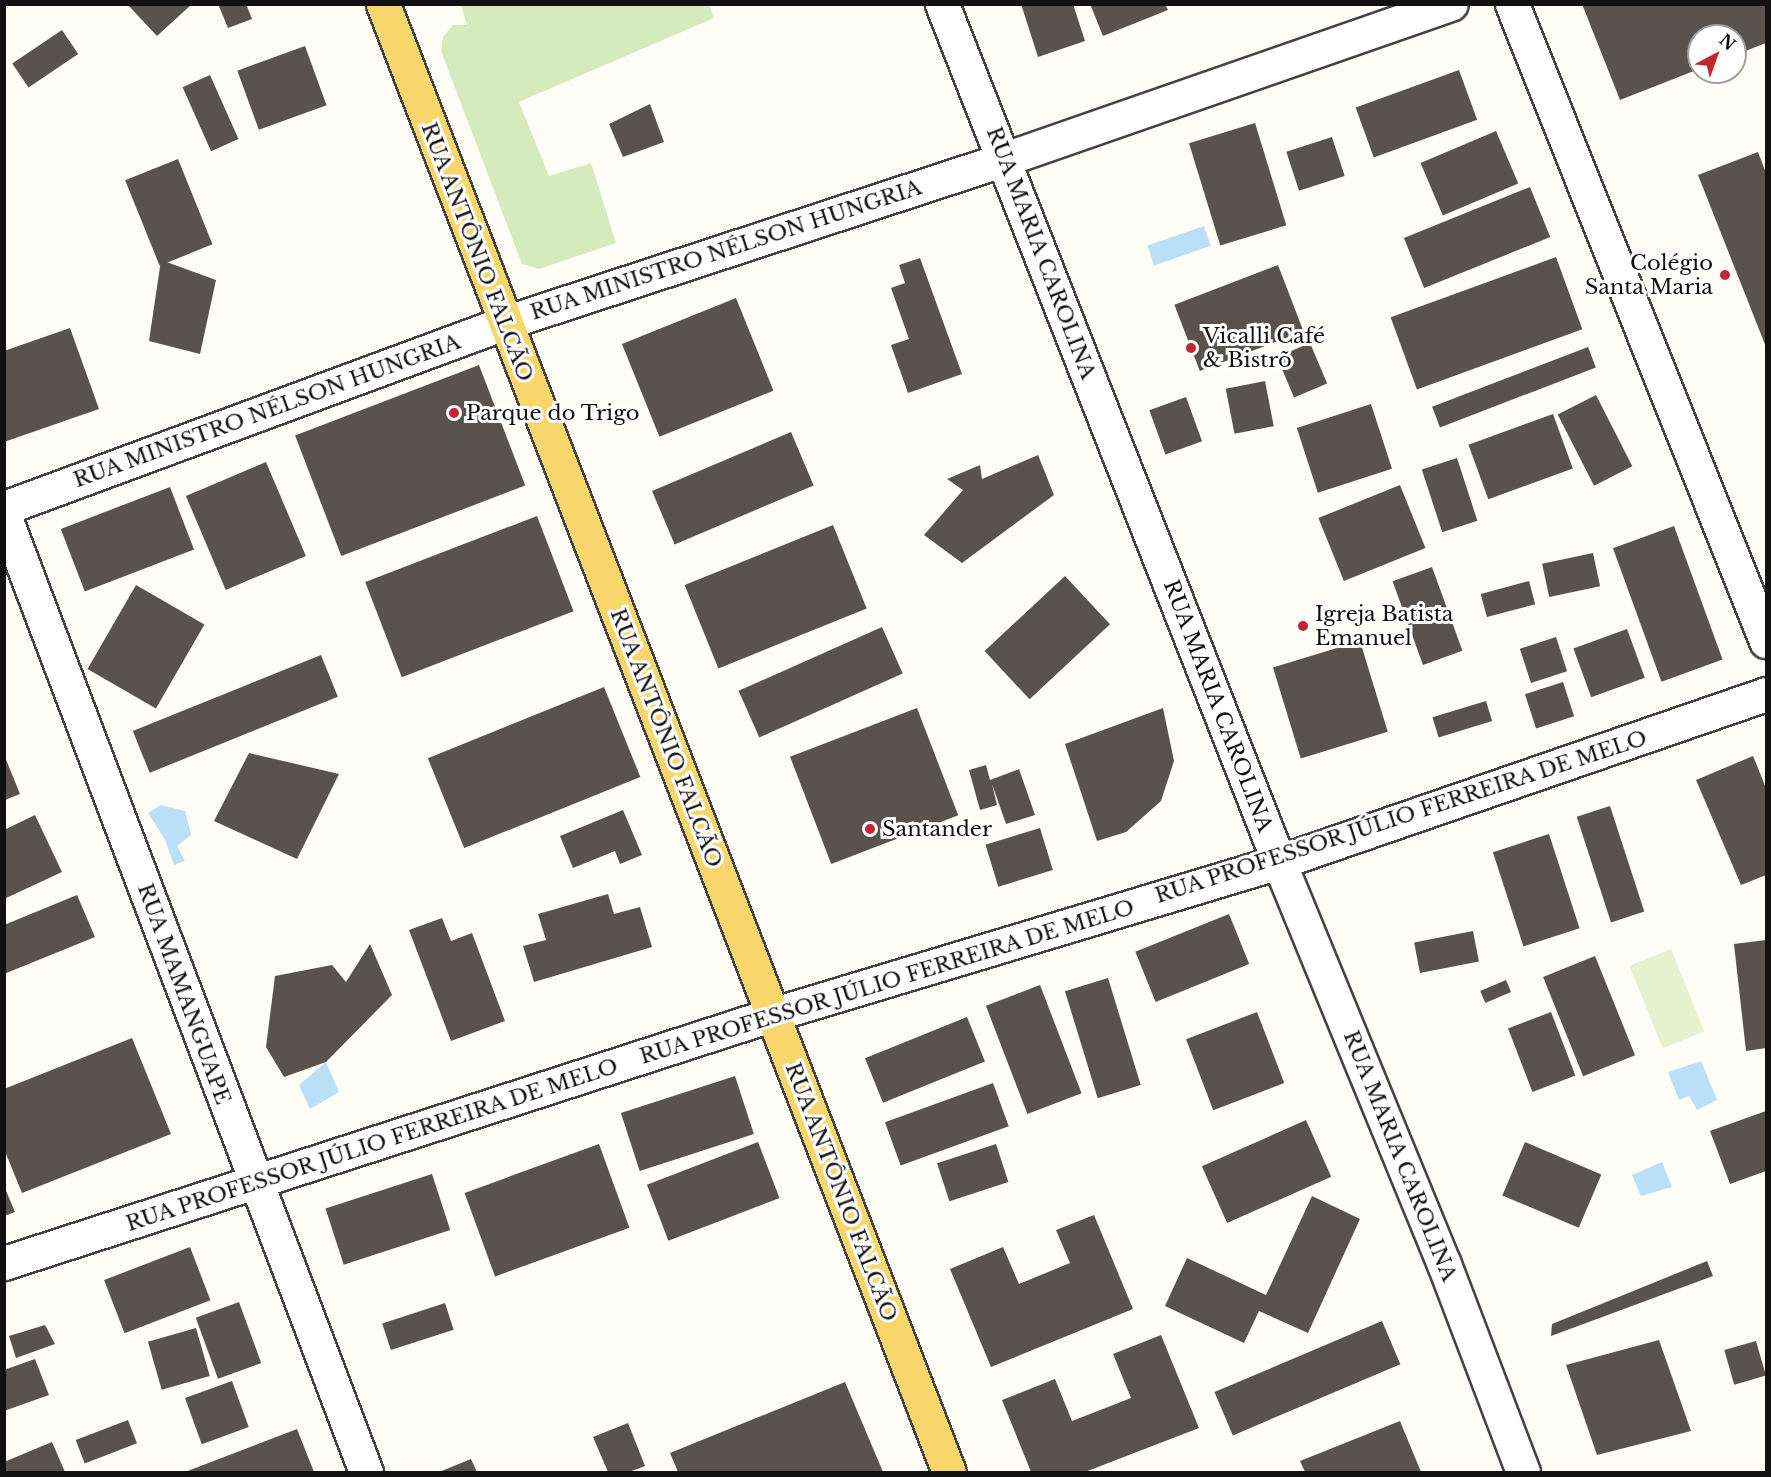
<!DOCTYPE html>
<meta charset="utf-8">
<style>
body{margin:0}
#map{position:relative;width:1771px;height:1477px;overflow:hidden;background:#fffdf5;font-family:"Libre Baskerville",serif}
div>[style]{position:absolute}
[style*='--x']{left:calc(var(--x)*1px);top:calc(var(--y)*1px);width:calc(var(--w)*1px);rotate:calc(var(--a)*1deg)}
.green>*{inset:0;background:#d5ebbd}
.pitch>*{inset:0;background:#e6f2cf;transform-origin:0 0}
.water>*{inset:0;background:#b9e0f7;transform-origin:0 0}
.building>*{inset:0;background:#5a524d;transform-origin:0 0}
.roads{filter:drop-shadow(2px 0 #444) drop-shadow(-2px 0 #444) drop-shadow(0 2px #444) drop-shadow(0 -2px #444)}
.minor>*{height:33px;margin:-16.5px;padding:0 16.5px;transform-origin:16.5px;border-radius:16.5px;background:#fff}
.major>*{height:33px;margin:-16.5px;padding:0 16.5px;transform-origin:16.5px;border-radius:16.5px;background:#f9d66b}
.dots>*{width:16px;height:16px;translate:-50% -50%;box-sizing:border-box;border:3px solid #fff;border-radius:50%}
span{translate:-50% -50%;white-space:nowrap;text-align:center;line-height:1.15;-webkit-text-stroke:6px #fff;paint-order:stroke}
.street-label{font-size:21px;color:#111}
.poi-label{font-size:21px;color:#111}
.right{translate:-100% -50%;text-align:right}
.left{translate:0 -50%;text-align:left}
.frame{position:absolute;inset:0;border:6px solid #111;pointer-events:none}
.north{position:absolute;left:1687px;top:24px;width:60px;height:60px;box-sizing:border-box;background:#fff;border:2px solid #a0a0a0;border-radius:50%;rotate:41deg;font-size:16px;font-weight:700;line-height:24px;text-align:center;color:#111}
.north::after{content:'';display:block;margin:auto;width:21px;height:27px;background:#c4262e;clip-path:polygon(50% 0,100% 100%,50% 72%,0 100%)}
</style>
<div id="map">
<div class="green">
<div style="clip-path:polygon(461px 5px,709px 5px,714px 18px,519px 102px,549px 176px,591px 163px,616px 243px,539px 269px,522px 264px,441px 51px,443px 37px,453px 25px,467px 25px)"></div>
</div>
<div class="pitch">
<div style="left:1671px;top:949px;width:89px;height:45px;rotate:68deg"></div>
</div>
<div class="water">
<div style="left:1204px;top:226px;width:21px;height:60px;rotate:71deg"></div>
<div style="clip-path:polygon(161px 805px,185px 811px,191px 835px,177px 846px,185px 861px,174px 865px,165px 840px,148px 813px)"></div>
<div style="clip-path:polygon(1701px 1061px,1717px 1100px,1697px 1110px,1689px 1096px,1679px 1100px,1668px 1072px)"></div>
<div style="clip-path:polygon(326px 1062px,339px 1092px,310px 1109px,299px 1085px)"></div>
<div style="clip-path:polygon(1662px 1162px,1672px 1187px,1641px 1196px,1632px 1175px)"></div>
</div>
<div class="building">
<div style="clip-path:polygon(127px 4px,192px 4px,157px 36px)"></div>
<div style="clip-path:polygon(218px 4px,246px 4px,252px 19px,228px 28px)"></div>
<div style="clip-path:polygon(1021px 4px,1073px 4px,1085px 41px,1038px 57px)"></div>
<div style="clip-path:polygon(1090px 4px,1165px 4px,1168px 10px,1103px 36px)"></div>
<div style="clip-path:polygon(1582px 4px,1766px 4px,1766px 43px,1735px 55px,1735px 36px,1699px 36px,1699px 69px,1620px 100px)"></div>
<div style="left:62px;top:30px;width:29px;height:60px;rotate:56deg"></div>
<div style="left:305px;top:46px;width:63px;height:72px;rotate:70deg"></div>
<div style="left:1459px;top:70px;width:53px;height:110px;rotate:70deg"></div>
<div style="left:210px;top:75px;width:70px;height:30px;rotate:66deg"></div>
<div style="clip-path:polygon(650px 104px,664px 142px,623px 157px,609px 124px)"></div>
<div style="left:1255px;top:123px;width:107px;height:69px;rotate:73deg"></div>
<div style="left:1496px;top:131px;width:57px;height:82px;rotate:67deg"></div>
<div style="left:1332px;top:137px;width:41px;height:48px;rotate:72deg"></div>
<div style="clip-path:polygon(1758px 152px,1766px 173px,1766px 347px,1698px 175px)"></div>
<div style="left:178px;top:159px;width:92px;height:57px;rotate:68deg"></div>
<div style="left:1530px;top:187px;width:54px;height:136px;rotate:68deg"></div>
<div style="left:1556px;top:257px;width:77px;height:176px;rotate:70deg"></div>
<div style="clip-path:polygon(920px 258px,962px 374px,908px 393px,891px 345px,909px 339px,891px 288px,905px 283px,899px 265px)"></div>
<div style="clip-path:polygon(161px 260px,216px 280px,200px 354px,149px 341px)"></div>
<div style="left:1278px;top:265px;width:71px;height:111px;rotate:69deg"></div>
<div style="left:736px;top:298px;width:100px;height:123px;rotate:68deg"></div>
<div style="clip-path:polygon(70px 328px,99px 409px,4px 442px,4px 351px)"></div>
<div style="left:1310px;top:343px;width:44px;height:36px;rotate:67deg"></div>
<div style="left:1588px;top:347px;width:22px;height:167px;rotate:69deg"></div>
<div style="left:479px;top:365px;width:129px;height:197px;rotate:69deg"></div>
<div style="left:1265px;top:381px;width:46px;height:40px;rotate:79deg"></div>
<div style="left:1596px;top:395px;width:80px;height:43px;rotate:63deg"></div>
<div style="left:1186px;top:397px;width:47px;height:39px;rotate:70deg"></div>
<div style="left:1371px;top:404px;width:68px;height:78px;rotate:72deg"></div>
<div style="left:1553px;top:414px;width:58px;height:90px;rotate:70deg"></div>
<div style="left:791px;top:432px;width:58px;height:151px;rotate:67deg"></div>
<div style="clip-path:polygon(1038px 455px,1054px 495px,962px 563px,924px 535px,963px 490px,947px 479px,980px 465px,982px 479px)"></div>
<div style="left:1457px;top:458px;width:66px;height:37px;rotate:72deg"></div>
<div style="left:266px;top:462px;width:102px;height:87px;rotate:67deg"></div>
<div style="left:1400px;top:485px;width:68px;height:88px;rotate:68deg"></div>
<div style="left:170px;top:487px;width:67px;height:117px;rotate:69deg"></div>
<div style="left:537px;top:516px;width:102px;height:184px;rotate:69deg"></div>
<div style="left:833px;top:525px;width:90px;height:160px;rotate:68deg"></div>
<div style="left:1674px;top:526px;width:142px;height:65px;rotate:70deg"></div>
<div style="left:1593px;top:553px;width:34px;height:52px;rotate:78deg"></div>
<div style="left:1432px;top:567px;width:89px;height:42px;rotate:70deg"></div>
<div style="left:1065px;top:576px;width:66px;height:110px;rotate:47deg"></div>
<div style="left:1529px;top:581px;width:24px;height:50px;rotate:75deg"></div>
<div style="left:136px;top:585px;width:79px;height:97px;rotate:30deg"></div>
<div style="left:882px;top:627px;width:51px;height:157px;rotate:66deg"></div>
<div style="left:1627px;top:629px;width:52px;height:57px;rotate:70deg"></div>
<div style="left:1556px;top:637px;width:36px;height:38px;rotate:72deg"></div>
<div style="left:1360px;top:641px;width:95px;height:91px;rotate:73deg"></div>
<div style="left:321px;top:655px;width:45px;height:203px;rotate:68deg"></div>
<div style="left:1563px;top:682px;width:36px;height:40px;rotate:72deg"></div>
<div style="left:604px;top:687px;width:97px;height:190px;rotate:68deg"></div>
<div style="left:1486px;top:701px;width:21px;height:56px;rotate:73deg"></div>
<div style="left:917px;top:708px;width:115px;height:136px;rotate:69deg"></div>
<div style="clip-path:polygon(1163px 708px,1174px 761px,1161px 801px,1126px 832px,1097px 841px,1065px 744px)"></div>
<div style="clip-path:polygon(249px 753px,339px 774px,297px 859px,214px 821px)"></div>
<div style="clip-path:polygon(1753px 756px,1766px 788px,1766px 875px,1741px 885px,1696px 780px)"></div>
<div style="clip-path:polygon(5px 757px,20px 794px,5px 800px)"></div>
<div style="clip-path:polygon(986px 765px,990px 780px,1019px 769px,1035px 815px,1006px 824px,992px 784px,997px 805px,980px 810px,969px 770px)"></div>
<div style="left:1610px;top:806px;width:111px;height:35px;rotate:72deg"></div>
<div style="clip-path:polygon(623px 810px,642px 855px,620px 864px,615px 851px,573px 868px,560px 836px)"></div>
<div style="clip-path:polygon(35px 815px,62px 872px,4px 899px,4px 830px)"></div>
<div style="left:1040px;top:828px;width:44px;height:57px;rotate:73deg"></div>
<div style="left:1549px;top:834px;width:99px;height:59px;rotate:72deg"></div>
<div style="clip-path:polygon(608px 894px,614px 914px,640px 907px,652px 947px,534px 982px,523px 946px,546px 940px,538px 914px)"></div>
<div style="clip-path:polygon(77px 895px,95px 937px,4px 974px,4px 925px)"></div>
<div style="left:1229px;top:914px;width:54px;height:101px;rotate:68deg"></div>
<div style="clip-path:polygon(442px 918px,451px 941px,472px 933px,505px 1021px,451px 1041px,409px 930px)"></div>
<div style="left:1473px;top:931px;width:31px;height:60px;rotate:79deg"></div>
<div style="clip-path:polygon(1766px 940px,1766px 1048px,1746px 1051px,1734px 944px)"></div>
<div style="clip-path:polygon(370px 944px,392px 995px,326px 1062px,284px 1077px,266px 1047px,275px 976px,332px 965px,346px 982px)"></div>
<div style="left:1595px;top:956px;width:107px;height:56px;rotate:68deg"></div>
<div style="left:1108px;top:978px;width:112px;height:45px;rotate:73deg"></div>
<div style="left:1506px;top:980px;width:13px;height:28px;rotate:67deg"></div>
<div style="left:1040px;top:985px;width:116px;height:58px;rotate:69deg"></div>
<div style="left:1257px;top:1012px;width:76px;height:76px;rotate:69deg"></div>
<div style="left:1551px;top:1012px;width:68px;height:46px;rotate:69deg"></div>
<div style="left:967px;top:1017px;width:48px;height:110px;rotate:68deg"></div>
<div style="clip-path:polygon(132px 1038px,171px 1134px,22px 1193px,4px 1149px,4px 1089px)"></div>
<div style="left:735px;top:1076px;width:61px;height:120px;rotate:72deg"></div>
<div style="left:993px;top:1083px;width:46px;height:115px;rotate:70deg"></div>
<div style="clip-path:polygon(1766px 1111px,1766px 1171px,1730px 1184px,1710px 1131px)"></div>
<div style="left:1306px;top:1120px;width:62px;height:114px;rotate:66deg"></div>
<div style="left:758px;top:1142px;width:60px;height:119px;rotate:69deg"></div>
<div style="left:1525px;top:1142px;width:83px;height:58px;rotate:23deg"></div>
<div style="left:599px;top:1144px;width:89px;height:143px;rotate:70deg"></div>
<div style="left:996px;top:1144px;width:40px;height:62px;rotate:72deg"></div>
<div style="left:432px;top:1174px;width:59px;height:112px;rotate:72deg"></div>
<div style="clip-path:polygon(4px 1186px,15px 1212px,4px 1216px)"></div>
<div style="clip-path:polygon(1312px 1196px,1360px 1219px,1308px 1333px,1259px 1311px,1244px 1343px,1165px 1306px,1187px 1258px,1266px 1295px)"></div>
<div style="clip-path:polygon(1094px 1215px,1133px 1309px,991px 1367px,950px 1269px,1003px 1247px,1019px 1284px,1070px 1263px,1056px 1230px)"></div>
<div style="left:190px;top:1247px;width:57px;height:92px;rotate:69deg"></div>
<div style="clip-path:polygon(1707px 1261px,1713px 1276px,1551px 1336px,1552px 1324px)"></div>
<div style="left:239px;top:1302px;width:65px;height:46px;rotate:70deg"></div>
<div style="left:445px;top:1303px;width:28px;height:66px;rotate:72deg"></div>
<div style="left:1382px;top:1321px;width:47px;height:182px;rotate:67deg"></div>
<div style="clip-path:polygon(45px 1325px,55px 1344px,16px 1358px,9px 1336px)"></div>
<div style="left:196px;top:1328px;width:50px;height:50px;rotate:74deg"></div>
<div style="clip-path:polygon(1161px 1335px,1199px 1428px,1085px 1472px,1031px 1472px,1002px 1400px,1055px 1379px,1072px 1421px,1131px 1398px,1113px 1354px)"></div>
<div style="clip-path:polygon(1659px 1340px,1691px 1431px,1597px 1455px,1566px 1365px)"></div>
<div style="left:1756px;top:1341px;width:36px;height:33px;rotate:74deg"></div>
<div style="clip-path:polygon(35px 1359px,49px 1395px,4px 1411px,4px 1370px)"></div>
<div style="left:232px;top:1381px;width:49px;height:50px;rotate:70deg"></div>
<div style="clip-path:polygon(845px 1382px,883px 1472px,678px 1472px,670px 1453px)"></div>
<div style="left:128px;top:1420px;width:25px;height:56px;rotate:69deg"></div>
<div style="clip-path:polygon(1400px 1421px,1421px 1472px,1305px 1472px,1300px 1461px)"></div>
<div style="clip-path:polygon(628px 1423px,645px 1466px,629px 1472px,608px 1472px,593px 1437px)"></div>
<div style="clip-path:polygon(297px 1429px,314px 1472px,185px 1472px)"></div>
<div style="clip-path:polygon(52px 1442px,65px 1472px,4px 1472px,4px 1462px)"></div>
<div style="clip-path:polygon(471px 1459px,477px 1472px,439px 1472px)"></div>
</div>
<div class="roads">
<div class="minor">
<div style="--x:942;--y:4;--w:922;--a:68.56"></div>
<div style="--x:1279;--y:862;--w:435;--a:67.7"></div>
<div style="--x:1444;--y:1264;--w:222;--a:69.2"></div>
<div style="--x:1512;--y:4;--w:686;--a:68.26"></div>
<div style="--x:4;--y:508;--w:533;--a:-20.3"></div>
<div style="--x:504;--y:323;--w:527;--a:-18.13"></div>
<div style="--x:1005;--y:159;--w:472;--a:-19.2"></div>
<div style="--x:4;--y:515;--w:1023;--a:69.28"></div>
<div style="--x:4;--y:1263;--w:809;--a:-17.92"></div>
<div style="--x:774;--y:1014;--w:527;--a:-16.75"></div>
<div style="--x:1279;--y:862;--w:515;--a:-19.03"></div>
</div>
<div class="major">
<div style="--x:383;--y:4;--w:1573;--a:68.92"></div>
</div>
</div>
<div class="dots">
<div style="left:1725px;top:275px;background:#c4262e"></div>
<div style="left:1191px;top:348px;background:#c4262e"></div>
<div style="left:454px;top:413px;background:#c4262e"></div>
<div style="left:1303px;top:626px;background:#c4262e"></div>
<div style="left:870px;top:829px;background:#c4262e"></div>
</div>
<div class="street-label">
<span style="left:726px;top:250px;rotate:-18deg">RUA MINISTRO NÉLSON HUNGRIA</span>
<span style="left:477px;top:252px;rotate:69deg">RUA ANTÔNIO FALCÃO</span>
<span style="left:1041px;top:253px;rotate:69deg">RUA MARIA CAROLINA</span>
<span style="left:267px;top:411px;rotate:-20deg">RUA MINISTRO NÉLSON HUNGRIA</span>
<span style="left:1218px;top:706px;rotate:69deg">RUA MARIA CAROLINA</span>
<span style="left:666px;top:738px;rotate:69deg">RUA ANTÔNIO FALCÃO</span>
<span style="left:1401px;top:817px;rotate:-18deg">RUA PROFESSOR JÚLIO FERREIRA DE MELO</span>
<span style="left:887px;top:982px;rotate:-17deg">RUA PROFESSOR JÚLIO FERREIRA DE MELO</span>
<span style="left:184px;top:994px;rotate:70deg">RUA MAMANGUAPE</span>
<span style="left:372px;top:1145px;rotate:-18deg">RUA PROFESSOR JÚLIO FERREIRA DE MELO</span>
<span style="left:1400px;top:1156px;rotate:68deg">RUA MARIA CAROLINA</span>
<span style="left:841px;top:1192px;rotate:69deg">RUA ANTÔNIO FALCÃO</span>
</div>
<div class="poi-label">
<span class="right" style="left:1713px;top:275px">Colégio<br>Santa Maria</span>
<span class="left" style="left:1203px;top:348px">Vicalli Café<br>&amp; Bistrõ</span>
<span class="left" style="left:466px;top:413px">Parque do Trigo</span>
<span class="left" style="left:1315px;top:626px">Igreja Batista<br>Emanuel</span>
<span class="left" style="left:882px;top:829px">Santander</span>
</div>
<div class="frame"></div>
<div class="north">N</div>
</div>
